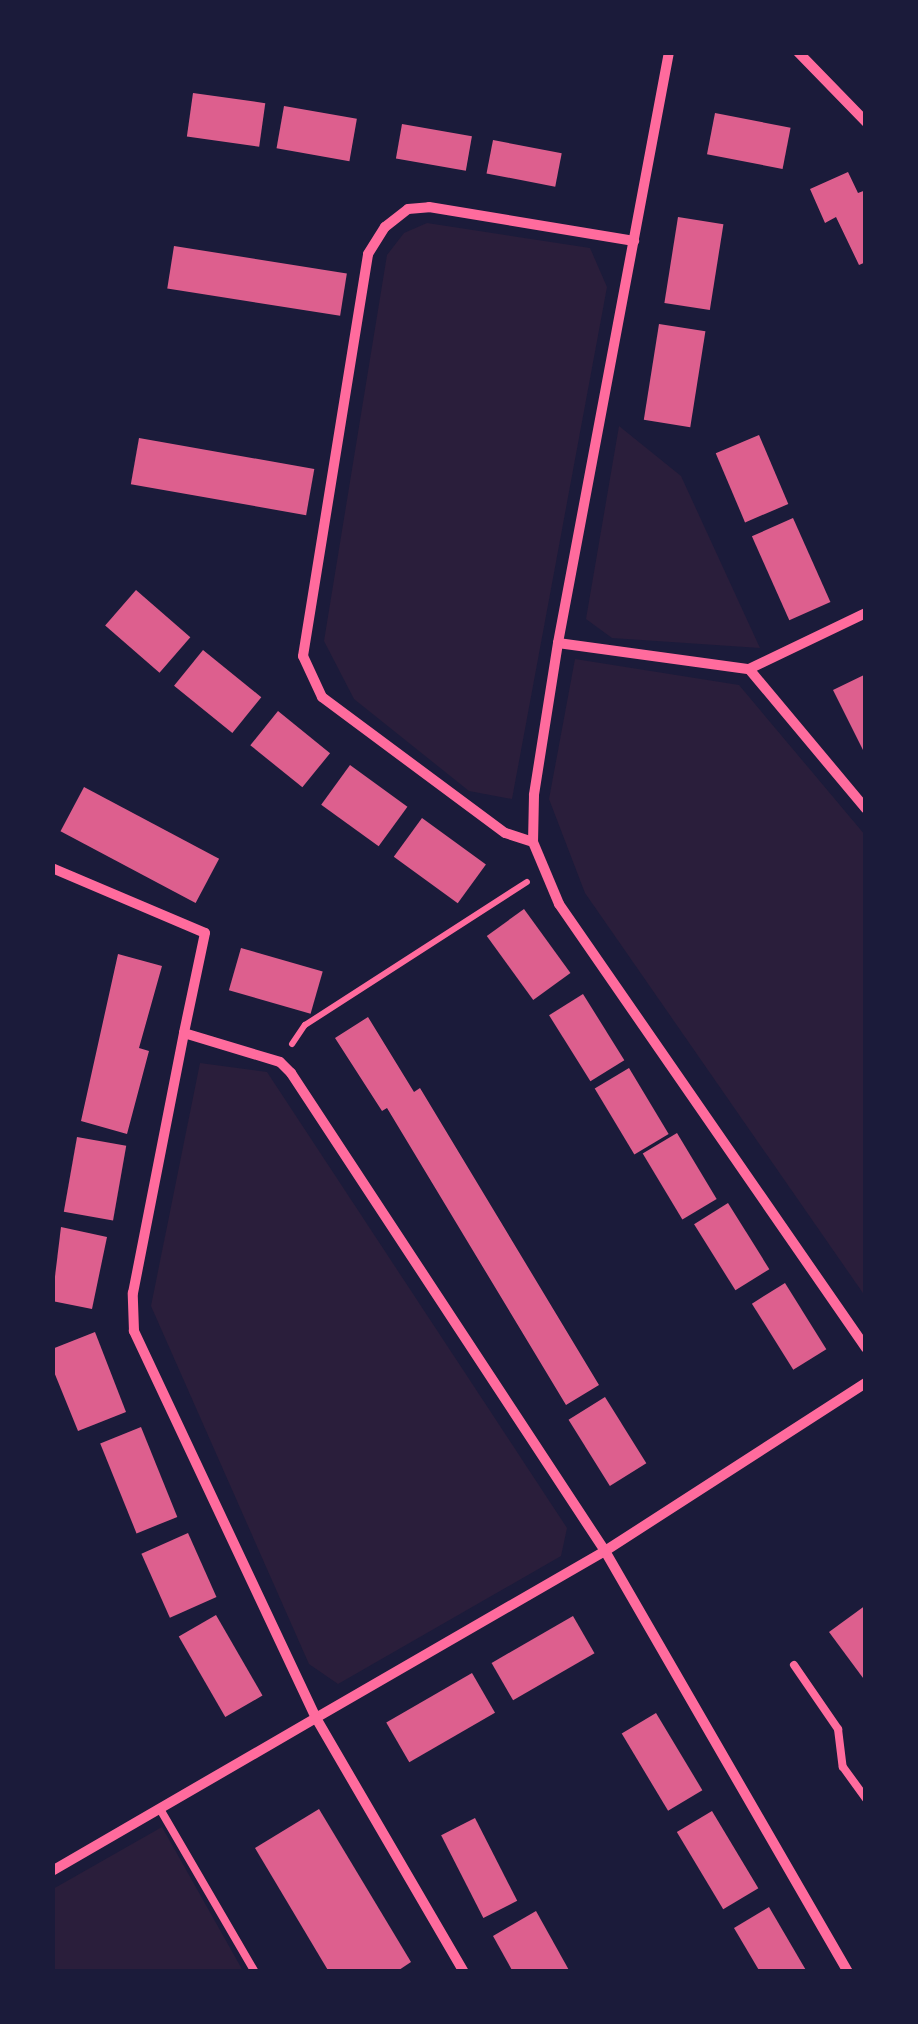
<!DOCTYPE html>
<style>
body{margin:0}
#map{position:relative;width:918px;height:2024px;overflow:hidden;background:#1b1b3a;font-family:Mulish,sans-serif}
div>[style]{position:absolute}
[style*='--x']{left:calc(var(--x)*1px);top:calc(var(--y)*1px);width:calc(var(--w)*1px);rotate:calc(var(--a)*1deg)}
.green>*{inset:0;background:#2a1e3b}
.building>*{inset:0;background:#dd5f8e;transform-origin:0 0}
.path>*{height:6px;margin:-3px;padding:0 3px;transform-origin:3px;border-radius:3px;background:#ff6b9d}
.service>*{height:8px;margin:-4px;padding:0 4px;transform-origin:4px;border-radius:4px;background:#ff6b9d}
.minor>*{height:10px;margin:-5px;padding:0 5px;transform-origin:5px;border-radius:5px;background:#ff6b9d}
span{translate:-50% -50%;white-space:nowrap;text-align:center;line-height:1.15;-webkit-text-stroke:8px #1b1b3a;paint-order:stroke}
.frame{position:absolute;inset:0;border:55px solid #1b1b3a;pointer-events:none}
</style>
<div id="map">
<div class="green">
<div style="clip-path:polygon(427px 223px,590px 248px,607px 287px,512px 799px,469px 791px,354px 699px,324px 641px,387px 255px,404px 233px)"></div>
<div style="clip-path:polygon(619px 426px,681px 476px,760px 648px,612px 638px,586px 619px)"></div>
<div style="clip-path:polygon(575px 659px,739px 685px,865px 835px,865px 1296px,585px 893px,549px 799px)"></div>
<div style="clip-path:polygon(200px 1063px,267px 1072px,567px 1528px,561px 1556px,338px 1684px,309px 1664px,151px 1306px)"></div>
<div style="clip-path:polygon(162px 1827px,243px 1971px,53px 1971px,53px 1889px)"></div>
</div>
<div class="building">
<div style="left:193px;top:93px;width:73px;height:44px;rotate:8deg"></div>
<div style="left:284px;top:106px;width:74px;height:43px;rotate:10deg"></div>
<div style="left:715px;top:113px;width:77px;height:42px;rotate:11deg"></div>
<div style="left:402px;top:124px;width:71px;height:35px;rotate:10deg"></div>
<div style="left:493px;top:140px;width:70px;height:34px;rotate:11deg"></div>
<div style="clip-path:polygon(848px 172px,858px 193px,866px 190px,866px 262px,859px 265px,836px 217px,825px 223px,810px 189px)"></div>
<div style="left:678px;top:217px;width:46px;height:87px;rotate:9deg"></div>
<div style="left:174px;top:246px;width:175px;height:43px;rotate:9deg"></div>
<div style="left:659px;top:324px;width:47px;height:97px;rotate:9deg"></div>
<div style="left:759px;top:435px;width:75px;height:47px;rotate:67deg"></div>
<div style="left:139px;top:438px;width:178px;height:47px;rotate:10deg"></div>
<div style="left:793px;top:518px;width:92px;height:45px;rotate:66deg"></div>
<div style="left:136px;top:590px;width:72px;height:47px;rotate:41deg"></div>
<div style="left:203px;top:650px;width:75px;height:46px;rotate:39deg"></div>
<div style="clip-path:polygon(866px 674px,866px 756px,833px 690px)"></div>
<div style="left:278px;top:711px;width:67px;height:44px;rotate:39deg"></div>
<div style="left:350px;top:765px;width:71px;height:49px;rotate:36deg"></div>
<div style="left:84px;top:787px;width:153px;height:50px;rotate:28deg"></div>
<div style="left:422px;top:818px;width:79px;height:48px;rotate:36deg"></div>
<div style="left:524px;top:909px;width:79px;height:46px;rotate:54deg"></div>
<div style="left:241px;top:948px;width:85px;height:44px;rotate:16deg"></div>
<div style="clip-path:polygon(118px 954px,162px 966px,139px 1048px,149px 1051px,127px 1134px,81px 1121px)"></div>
<div style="left:583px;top:994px;width:78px;height:40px;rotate:58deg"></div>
<div style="clip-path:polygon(368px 1017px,414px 1092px,420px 1088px,599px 1385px,566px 1405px,387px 1108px,382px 1111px,335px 1038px)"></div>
<div style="left:629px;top:1068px;width:77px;height:40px;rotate:59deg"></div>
<div style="left:677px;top:1133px;width:77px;height:40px;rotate:59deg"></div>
<div style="left:77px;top:1137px;width:50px;height:76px;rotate:10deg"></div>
<div style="left:728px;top:1203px;width:78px;height:40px;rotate:58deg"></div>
<div style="clip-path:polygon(61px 1227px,107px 1237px,92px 1309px,52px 1301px)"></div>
<div style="left:785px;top:1283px;width:78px;height:39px;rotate:58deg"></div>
<div style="clip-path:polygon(95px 1332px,126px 1412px,78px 1431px,52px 1367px,52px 1349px)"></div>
<div style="left:605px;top:1397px;width:78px;height:43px;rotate:58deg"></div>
<div style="left:141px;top:1427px;width:97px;height:44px;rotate:68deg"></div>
<div style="left:188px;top:1533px;width:70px;height:51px;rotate:66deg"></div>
<div style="clip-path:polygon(866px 1605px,866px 1682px,829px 1632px)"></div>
<div style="left:216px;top:1615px;width:93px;height:43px;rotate:60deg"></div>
<div style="left:573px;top:1616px;width:43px;height:94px;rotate:60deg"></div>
<div style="left:472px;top:1673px;width:46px;height:99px;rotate:60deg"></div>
<div style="left:656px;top:1713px;width:90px;height:40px;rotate:59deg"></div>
<div style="clip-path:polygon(319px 1809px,411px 1962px,396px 1972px,329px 1972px,255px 1848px)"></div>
<div style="left:712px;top:1811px;width:90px;height:41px;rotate:59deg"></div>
<div style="left:475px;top:1818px;width:93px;height:38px;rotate:63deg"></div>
<div style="clip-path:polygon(769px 1907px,807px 1972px,760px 1972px,734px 1928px)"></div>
<div style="clip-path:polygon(536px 1911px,570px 1972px,513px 1972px,493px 1936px)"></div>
</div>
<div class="path">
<div style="--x:292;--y:1044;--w:23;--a:-56"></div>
<div style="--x:305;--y:1025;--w:264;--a:-32.8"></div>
</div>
<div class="service">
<div style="--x:794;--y:1665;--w:78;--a:55.5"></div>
<div style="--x:838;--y:1729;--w:38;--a:83"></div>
<div style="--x:843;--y:1767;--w:39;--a:54"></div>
<div style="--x:160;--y:1809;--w:189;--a:59.8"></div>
</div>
<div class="minor">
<div style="--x:669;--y:52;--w:601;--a:100.64"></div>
<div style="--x:558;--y:643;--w:154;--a:99"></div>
<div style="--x:534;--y:795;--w:47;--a:91.2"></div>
<div style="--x:533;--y:842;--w:67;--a:67.2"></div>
<div style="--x:559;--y:904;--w:540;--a:55.34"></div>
<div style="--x:798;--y:52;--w:98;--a:45.8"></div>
<div style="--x:558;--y:643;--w:193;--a:7.8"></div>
<div style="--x:749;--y:669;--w:130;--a:-25.6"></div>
<div style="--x:749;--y:669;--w:182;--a:50.1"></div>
<div style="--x:533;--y:842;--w:29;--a:-162"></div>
<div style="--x:505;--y:833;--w:228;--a:-143.4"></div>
<div style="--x:322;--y:697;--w:45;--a:-114.9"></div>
<div style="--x:303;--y:656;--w:407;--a:-80.8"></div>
<div style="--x:368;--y:254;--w:32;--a:-58"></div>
<div style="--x:385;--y:227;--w:29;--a:-38"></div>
<div style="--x:408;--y:209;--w:21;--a:-5"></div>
<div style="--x:429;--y:207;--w:208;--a:9.4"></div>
<div style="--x:52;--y:868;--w:166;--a:23"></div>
<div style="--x:205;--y:933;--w:102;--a:101.9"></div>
<div style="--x:184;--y:1033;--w:100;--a:16.8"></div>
<div style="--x:280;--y:1062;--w:16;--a:45"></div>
<div style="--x:291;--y:1073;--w:572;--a:56.7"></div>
<div style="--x:605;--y:1551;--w:334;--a:150"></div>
<div style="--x:316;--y:1718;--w:428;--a:-115.2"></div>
<div style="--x:134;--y:1331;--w:38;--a:-92"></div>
<div style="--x:133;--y:1293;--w:265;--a:-78.9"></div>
<div style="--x:52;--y:1871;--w:305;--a:-30.1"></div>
<div style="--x:316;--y:1718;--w:294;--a:59.8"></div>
<div style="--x:848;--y:1972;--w:486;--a:-120"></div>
<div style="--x:605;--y:1551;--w:310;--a:-32.8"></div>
</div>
<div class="frame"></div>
</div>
